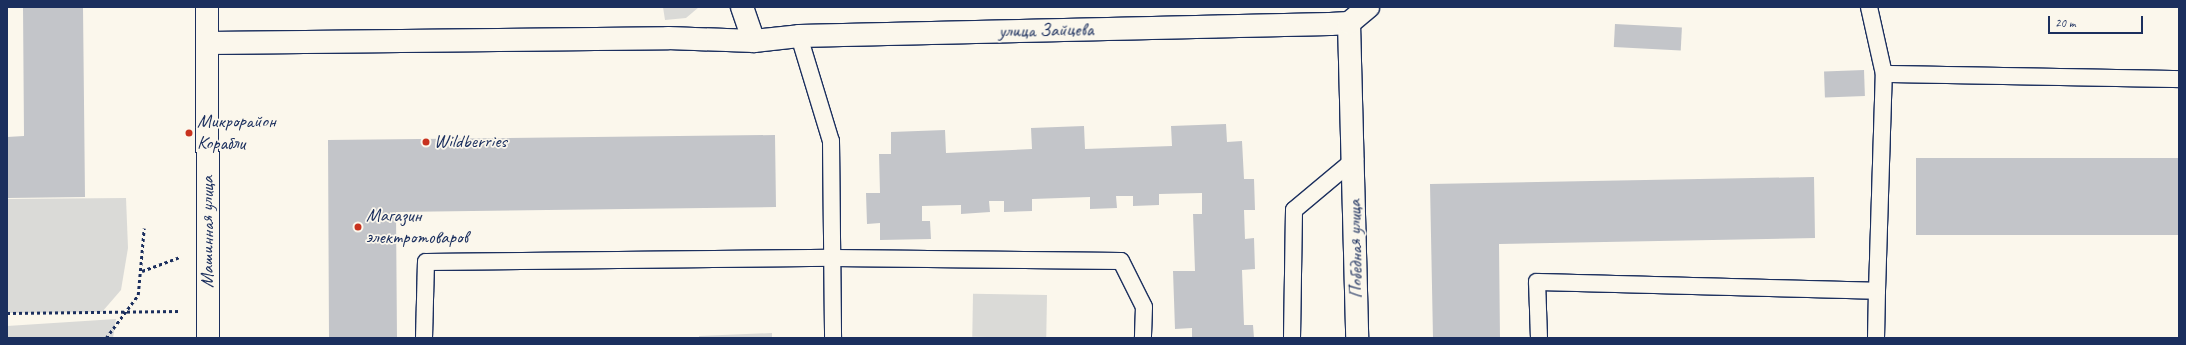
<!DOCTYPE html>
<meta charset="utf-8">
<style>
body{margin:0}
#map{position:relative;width:2186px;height:345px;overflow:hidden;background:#fbf7ec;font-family:Caveat,sans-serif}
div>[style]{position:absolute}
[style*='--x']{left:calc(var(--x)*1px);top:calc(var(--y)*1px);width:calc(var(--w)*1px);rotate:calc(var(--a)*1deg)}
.green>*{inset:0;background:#dadad7;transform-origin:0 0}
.building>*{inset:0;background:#c3c5c9;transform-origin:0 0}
.path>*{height:2.5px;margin-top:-1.25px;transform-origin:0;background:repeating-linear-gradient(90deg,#1b2f5e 0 3px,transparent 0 6px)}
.roads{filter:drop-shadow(1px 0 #1b2f5e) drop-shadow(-1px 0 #1b2f5e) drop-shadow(0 1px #1b2f5e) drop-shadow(0 -1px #1b2f5e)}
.service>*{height:16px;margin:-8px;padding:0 8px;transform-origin:8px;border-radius:8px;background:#fbf7ec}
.minor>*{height:22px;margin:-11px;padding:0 11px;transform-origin:11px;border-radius:11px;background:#fbf7ec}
.dots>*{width:11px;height:11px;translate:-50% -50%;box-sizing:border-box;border:2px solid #fbf7ec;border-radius:50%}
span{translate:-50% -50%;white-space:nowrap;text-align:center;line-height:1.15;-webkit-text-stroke:3.5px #fbf7ec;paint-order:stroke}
.street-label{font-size:19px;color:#1b2f5e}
.poi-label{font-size:19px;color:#1b2f5e}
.left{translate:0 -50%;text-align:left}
.frame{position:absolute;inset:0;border:8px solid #1b2f5e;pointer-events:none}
.scale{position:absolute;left:2048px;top:16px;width:95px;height:18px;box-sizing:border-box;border:2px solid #1b2f5e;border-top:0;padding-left:5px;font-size:12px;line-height:14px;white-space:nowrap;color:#1b2f5e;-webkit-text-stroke:3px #fbf7ec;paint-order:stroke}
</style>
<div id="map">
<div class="green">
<div style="clip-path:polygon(663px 7px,699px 7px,686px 18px,665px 20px)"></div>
<div style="clip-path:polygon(126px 198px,128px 248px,121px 290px,102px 312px,7px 313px,7px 199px)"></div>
<div style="left:1047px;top:295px;width:43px;height:74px;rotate:91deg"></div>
<div style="clip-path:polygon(116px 319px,113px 338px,7px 338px,7px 326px)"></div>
<div style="clip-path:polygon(772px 333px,772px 338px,699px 338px,699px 336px)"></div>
</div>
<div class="building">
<div style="clip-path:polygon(23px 7px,83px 7px,85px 197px,7px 198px,7px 137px,24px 136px)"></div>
<div style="left:1615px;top:24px;width:67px;height:23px;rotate:3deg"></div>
<div style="left:1864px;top:70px;width:26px;height:40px;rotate:88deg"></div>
<div style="clip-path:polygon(1226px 124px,1227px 142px,1242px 141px,1244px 179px,1254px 179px,1255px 210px,1244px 210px,1245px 239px,1254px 238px,1255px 269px,1242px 270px,1244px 325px,1253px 325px,1254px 338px,1192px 338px,1192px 328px,1175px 329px,1173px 271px,1195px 271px,1193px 214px,1202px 214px,1202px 193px,1159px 194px,1159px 205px,1133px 206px,1133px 196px,1116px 196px,1117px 208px,1090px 209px,1090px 197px,1032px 199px,1032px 211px,1004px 212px,1004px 201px,989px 201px,990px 212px,961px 214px,961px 205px,922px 206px,922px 221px,930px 221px,931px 239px,880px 240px,880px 223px,867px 224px,866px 193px,880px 193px,879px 154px,891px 154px,891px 132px,945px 130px,946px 153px,1032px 149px,1031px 128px,1084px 126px,1085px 149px,1172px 146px,1171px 126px)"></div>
<div style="clip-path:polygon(775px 135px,776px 207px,396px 212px,397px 338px,329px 338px,328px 140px)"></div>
<div style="left:2179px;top:158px;width:77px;height:263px;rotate:90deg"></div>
<div style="clip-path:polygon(1814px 177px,1815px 238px,1499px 244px,1500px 338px,1433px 338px,1430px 184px)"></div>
</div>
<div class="path">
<div style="--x:142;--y:271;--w:40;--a:-20.2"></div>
<div style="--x:7;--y:313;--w:173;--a:-0.7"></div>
<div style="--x:106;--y:338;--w:54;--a:-53.3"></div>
<div style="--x:138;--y:295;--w:67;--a:-84.9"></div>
</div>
<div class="roads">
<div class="service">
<div style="--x:1869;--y:7;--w:69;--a:77.4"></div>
<div style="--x:1884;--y:74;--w:295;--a:1"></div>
<div style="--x:799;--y:36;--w:110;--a:73.1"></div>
<div style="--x:831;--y:141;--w:197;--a:89.4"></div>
<div style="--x:424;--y:338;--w:76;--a:-88.5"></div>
<div style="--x:426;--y:262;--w:408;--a:-0.6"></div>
<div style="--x:834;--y:258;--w:287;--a:0.6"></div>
<div style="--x:1121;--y:261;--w:51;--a:63.4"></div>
<div style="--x:1144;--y:307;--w:31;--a:92"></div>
<div style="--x:1292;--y:338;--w:128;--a:-89.1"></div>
<div style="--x:1294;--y:210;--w:80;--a:-39.9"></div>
<div style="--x:1539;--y:338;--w:56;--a:-92"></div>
<div style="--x:1537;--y:282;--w:340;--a:1.5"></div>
<div style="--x:1877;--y:291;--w:217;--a:-88.2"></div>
<div style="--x:1876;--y:338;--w:47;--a:-88.8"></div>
</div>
<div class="minor">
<div style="--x:207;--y:7;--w:331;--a:89.8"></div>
<div style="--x:742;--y:7;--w:36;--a:71"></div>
<div style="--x:1349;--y:23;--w:315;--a:88.5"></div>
<div style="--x:208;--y:43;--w:460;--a:-0.6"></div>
<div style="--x:668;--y:38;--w:86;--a:2"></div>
<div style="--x:754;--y:41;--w:45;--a:-6.3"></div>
<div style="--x:799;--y:36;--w:531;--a:-1.29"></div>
<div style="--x:1330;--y:24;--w:19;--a:-3"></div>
<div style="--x:1349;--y:23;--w:25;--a:-40"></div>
</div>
</div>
<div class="dots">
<div style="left:189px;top:133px;background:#c8321e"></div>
<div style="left:426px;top:142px;background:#c8321e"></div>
<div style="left:358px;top:227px;background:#c8321e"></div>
</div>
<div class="street-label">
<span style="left:1046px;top:31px;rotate:-1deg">улица Зайцева</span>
<span style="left:208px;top:232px;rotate:-90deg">Машинная улица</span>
<span style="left:1356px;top:249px;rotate:-91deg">Победная улица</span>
</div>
<div class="poi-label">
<span class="left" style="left:197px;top:133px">Микрорайон<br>Корабли</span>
<span class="left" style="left:434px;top:142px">Wildberries</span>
<span class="left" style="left:366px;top:227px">Магазин<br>электротоваров</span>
</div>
<div class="frame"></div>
<div class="scale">20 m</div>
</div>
